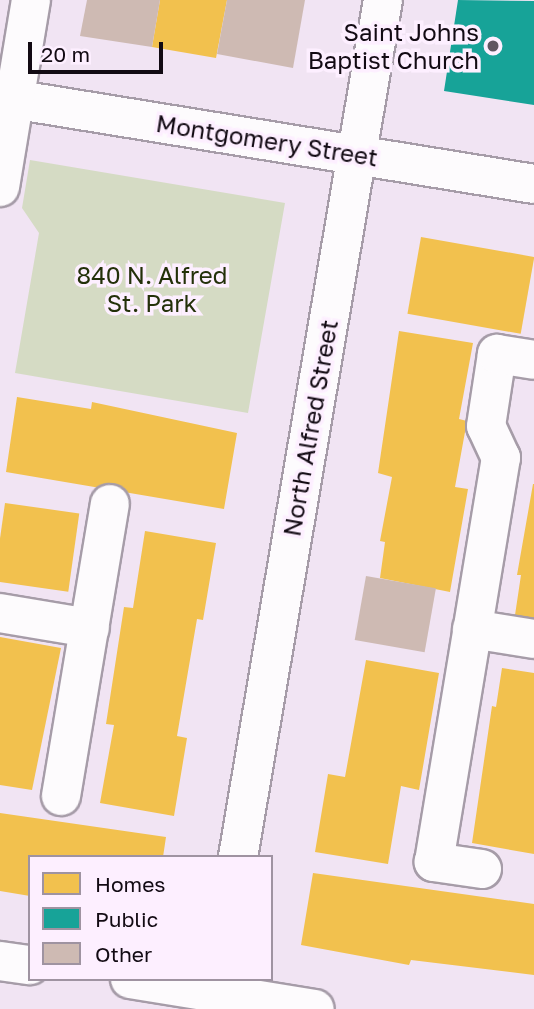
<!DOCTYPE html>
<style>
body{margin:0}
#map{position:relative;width:534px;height:1009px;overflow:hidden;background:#f1e4f3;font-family:"Golos Text",sans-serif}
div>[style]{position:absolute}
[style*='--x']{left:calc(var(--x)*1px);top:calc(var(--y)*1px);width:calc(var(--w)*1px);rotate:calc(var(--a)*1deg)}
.green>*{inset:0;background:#d5dbc4}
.homes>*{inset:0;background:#f2c14e;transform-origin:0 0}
.public>*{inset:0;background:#17a398}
.building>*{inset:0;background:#cebab3;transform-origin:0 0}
.roads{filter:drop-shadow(2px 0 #a69ca8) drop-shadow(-2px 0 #a69ca8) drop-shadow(0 2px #a69ca8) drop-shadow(0 -2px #a69ca8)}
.minor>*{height:38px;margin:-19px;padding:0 19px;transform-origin:19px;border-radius:19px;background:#fdfbfd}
.dots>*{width:19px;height:19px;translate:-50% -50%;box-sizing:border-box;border:4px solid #fdefff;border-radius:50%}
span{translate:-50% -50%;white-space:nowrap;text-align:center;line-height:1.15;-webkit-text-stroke:7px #fdefff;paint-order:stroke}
.poi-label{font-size:24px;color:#120a13}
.right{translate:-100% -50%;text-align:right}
.street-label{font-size:24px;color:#120a13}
.park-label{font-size:24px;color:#233009}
.legend{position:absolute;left:28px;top:855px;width:245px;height:126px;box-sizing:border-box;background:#fdefff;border:2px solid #9f93a1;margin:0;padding:9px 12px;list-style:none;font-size:21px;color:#120a13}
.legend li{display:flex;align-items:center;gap:14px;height:35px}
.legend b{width:35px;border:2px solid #9f93a1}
.scale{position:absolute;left:28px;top:42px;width:135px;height:32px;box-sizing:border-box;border:4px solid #120a13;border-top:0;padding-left:9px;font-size:21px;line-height:24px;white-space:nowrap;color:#120a13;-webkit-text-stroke:5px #fdefff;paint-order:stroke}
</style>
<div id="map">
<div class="green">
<div style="clip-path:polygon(30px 160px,285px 203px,248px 413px,15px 373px,39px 233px,22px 208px)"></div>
</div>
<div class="homes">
<div style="clip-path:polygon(160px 0,227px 0,216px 58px,152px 47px)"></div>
<div style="left:421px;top:237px;width:115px;height:78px;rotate:10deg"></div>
<div style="clip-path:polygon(399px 331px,473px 343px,459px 419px,467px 421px,455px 487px,468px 489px,450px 592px,380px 578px,385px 542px,380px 541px,392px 477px,378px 473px)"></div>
<div style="clip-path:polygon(17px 397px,91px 409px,92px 402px,237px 433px,224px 509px,6px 472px)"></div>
<div style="clip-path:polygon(533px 484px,534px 484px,534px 618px,515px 615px,521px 575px,517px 575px)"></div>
<div style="left:5px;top:503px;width:75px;height:79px;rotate:8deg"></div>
<div style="clip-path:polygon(145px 531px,216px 543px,203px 620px,197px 619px,177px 736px,187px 738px,174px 816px,100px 803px,114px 725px,106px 724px,124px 607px,133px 608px)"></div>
<div style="clip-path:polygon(0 637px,61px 648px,32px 790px,0 785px)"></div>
<div style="clip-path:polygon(366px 660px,439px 673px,419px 790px,401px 786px,388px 864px,315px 852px,328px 774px,345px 777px)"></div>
<div style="clip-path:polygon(502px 668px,534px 673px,534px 854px,472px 843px,492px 706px,496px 707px)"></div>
<div style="clip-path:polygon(0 813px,166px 837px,163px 857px,30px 857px,30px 896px,0 891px)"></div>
<div style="clip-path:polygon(313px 873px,534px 904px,534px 975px,411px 960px,409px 965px,301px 945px)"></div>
</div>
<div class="public">
<div style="clip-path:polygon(458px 0,534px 1px,534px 105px,444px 91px)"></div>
</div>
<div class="building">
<div style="clip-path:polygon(87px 0,160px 0,152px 47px,80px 36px)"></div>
<div style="clip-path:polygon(227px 0,305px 0,293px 68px,217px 54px)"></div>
<div style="left:366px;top:576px;width:71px;height:65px;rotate:10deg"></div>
</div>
<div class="roads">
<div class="minor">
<div style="--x:0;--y:97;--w:541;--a:9.25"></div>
<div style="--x:0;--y:187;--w:190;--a:-80.6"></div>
<div style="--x:0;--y:613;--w:91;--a:9.5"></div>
<div style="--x:472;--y:629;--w:63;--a:9.2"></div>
<div style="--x:61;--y:796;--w:296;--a:-80.5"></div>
<div style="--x:238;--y:857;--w:869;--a:-80.4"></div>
<div style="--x:482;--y:869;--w:49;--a:-171.7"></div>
<div style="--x:434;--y:862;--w:410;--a:-80.6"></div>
<div style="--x:501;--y:458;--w:35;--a:-115"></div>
<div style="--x:486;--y:426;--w:73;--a:-81.3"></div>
<div style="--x:497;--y:354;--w:37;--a:9"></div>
<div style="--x:0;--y:961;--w:30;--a:8"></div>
<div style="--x:130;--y:979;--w:187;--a:9.2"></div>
</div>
</div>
<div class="dots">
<div style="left:493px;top:46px;background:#605661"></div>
</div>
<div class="poi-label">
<span class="right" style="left:479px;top:46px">Saint Johns<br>Baptist Church</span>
</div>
<div class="street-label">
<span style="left:267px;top:140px;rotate:9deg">Montgomery Street</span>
<span style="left:310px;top:428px;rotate:-80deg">North Alfred Street</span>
</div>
<div class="park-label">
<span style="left:152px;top:289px">840 N. Alfred<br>St. Park</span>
</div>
<ul class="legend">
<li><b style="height:19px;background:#f2c14e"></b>Homes</li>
<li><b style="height:19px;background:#17a398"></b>Public</li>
<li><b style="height:19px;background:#cebab3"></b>Other</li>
</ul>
<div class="scale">20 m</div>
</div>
